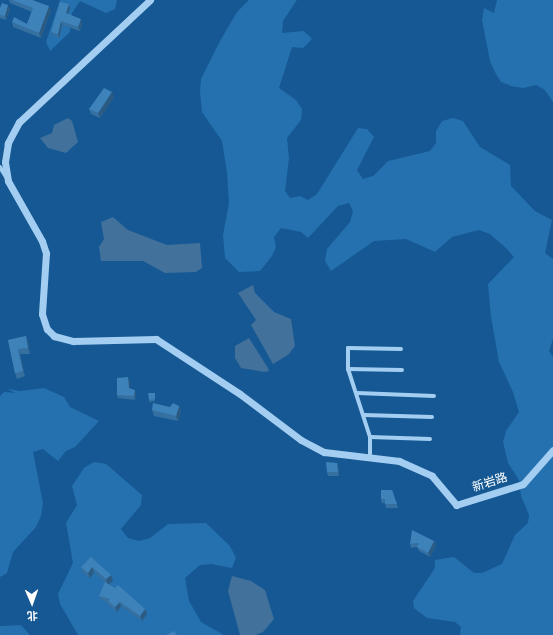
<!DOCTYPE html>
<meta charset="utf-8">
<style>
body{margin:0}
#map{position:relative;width:553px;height:635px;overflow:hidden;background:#155893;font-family:"Varela Round","Noto Sans SC",sans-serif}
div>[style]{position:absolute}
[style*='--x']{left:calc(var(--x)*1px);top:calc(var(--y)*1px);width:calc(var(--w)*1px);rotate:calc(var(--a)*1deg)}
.green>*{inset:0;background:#2571af}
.water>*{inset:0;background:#42719c}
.minor>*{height:4px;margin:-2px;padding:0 2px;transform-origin:2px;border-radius:2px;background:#a4cef1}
.tertiary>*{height:7px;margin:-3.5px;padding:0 3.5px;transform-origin:3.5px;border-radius:3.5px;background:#a4cef1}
.wall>*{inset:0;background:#3570a0}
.shaded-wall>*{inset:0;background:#2b5b82}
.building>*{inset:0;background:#3e82ba}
span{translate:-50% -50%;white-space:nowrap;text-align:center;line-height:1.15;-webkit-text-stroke:3px #155893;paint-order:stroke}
.street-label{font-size:12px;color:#fff}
.north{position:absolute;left:12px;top:583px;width:40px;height:40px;-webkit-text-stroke:3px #155893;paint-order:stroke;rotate:178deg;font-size:11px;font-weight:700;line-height:16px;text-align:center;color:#fff}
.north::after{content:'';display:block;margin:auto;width:14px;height:18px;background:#fff;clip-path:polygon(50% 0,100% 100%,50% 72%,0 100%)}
</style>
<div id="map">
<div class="green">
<div style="clip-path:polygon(60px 0,117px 0,115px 9px,106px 13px,80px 1px,72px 13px,70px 32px,50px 51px,46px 42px)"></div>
<div style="clip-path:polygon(249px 0,297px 0,283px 21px,282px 33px,304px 31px,312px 39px,303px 48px,292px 47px,279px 88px,296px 100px,302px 109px,301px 120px,287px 138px,289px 158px,285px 191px,290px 198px,300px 196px,308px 200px,317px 194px,358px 128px,367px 129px,374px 137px,357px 170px,363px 179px,373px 176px,388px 161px,430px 151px,436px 143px,436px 131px,442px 121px,453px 118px,463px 121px,480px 147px,510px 165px,511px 186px,535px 211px,552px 220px,545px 253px,553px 259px,553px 339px,549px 351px,553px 357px,553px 635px,460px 635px,461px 627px,455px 622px,427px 618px,414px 608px,413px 601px,435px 568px,435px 560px,454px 557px,474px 573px,482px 573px,502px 564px,515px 535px,528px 523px,529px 515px,521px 496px,519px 480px,508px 463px,503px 442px,506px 431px,519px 412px,513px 392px,499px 362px,491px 317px,488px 284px,514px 257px,507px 249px,490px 234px,479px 230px,452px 237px,435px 252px,406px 239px,374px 241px,331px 271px,325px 261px,327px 249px,350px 222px,353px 211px,349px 203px,338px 206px,308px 238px,301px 232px,281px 228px,274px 237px,276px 247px,272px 256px,260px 271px,239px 272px,225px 258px,223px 235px,229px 203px,227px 172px,222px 141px,202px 112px,200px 91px,201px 79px,220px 41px,237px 12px)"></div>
<div style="clip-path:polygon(497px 0,553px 0,553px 102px,545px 90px,536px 85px,523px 88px,511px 86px,501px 82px,496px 74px,490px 61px,482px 20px,484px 8px,494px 13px)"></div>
<div style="clip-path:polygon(44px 388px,64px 397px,70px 407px,99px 421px,75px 447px,66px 451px,58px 461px,43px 449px,33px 452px,43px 503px,41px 516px,36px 527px,13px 552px,7px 573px,0 577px,0 396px,4px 392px,15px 393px,8px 389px,20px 391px)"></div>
<div style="clip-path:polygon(94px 462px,106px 464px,142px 495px,141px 505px,121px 529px,128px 538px,139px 541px,150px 538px,168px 524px,206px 523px,230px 546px,236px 558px,232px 568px,211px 564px,200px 565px,185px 578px,189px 601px,201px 622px,224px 635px,78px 635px,60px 604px,58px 594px,73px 563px,66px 523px,77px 505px,72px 486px,84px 468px)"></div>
<div style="clip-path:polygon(21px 625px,30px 635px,0 635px,0 626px)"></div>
</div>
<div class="water">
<div style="clip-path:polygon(68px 118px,72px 121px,78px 142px,66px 153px,48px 148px,40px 138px,52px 133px,54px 125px)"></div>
<div style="clip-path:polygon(113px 217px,128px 230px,167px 245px,200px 243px,202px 268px,196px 272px,165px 273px,143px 261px,101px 261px,99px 247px,104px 239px,101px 222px)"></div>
<div style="clip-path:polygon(253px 285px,255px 293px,274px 312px,291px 319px,295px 346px,288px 355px,273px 364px,251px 325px,256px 320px,238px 293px)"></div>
<div style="clip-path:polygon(249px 338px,268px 368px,269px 371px,265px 372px,241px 368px,235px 358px,235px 346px)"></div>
<div style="clip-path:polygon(232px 576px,251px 581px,265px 590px,274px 619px,263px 632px,256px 635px,240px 635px,228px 591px)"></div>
</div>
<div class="minor">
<div style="--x:0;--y:167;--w:12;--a:59"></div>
<div style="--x:348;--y:369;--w:54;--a:1.1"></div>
<div style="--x:357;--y:393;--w:77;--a:2.2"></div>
<div style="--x:364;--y:415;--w:68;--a:1.7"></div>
<div style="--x:370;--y:437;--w:60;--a:1.9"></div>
<div style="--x:370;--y:457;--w:20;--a:-90"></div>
<div style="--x:370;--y:437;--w:71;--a:-107.9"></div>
<div style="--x:348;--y:369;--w:21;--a:-90"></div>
<div style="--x:348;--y:348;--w:53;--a:1.1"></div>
</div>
<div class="tertiary">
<div style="--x:150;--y:0;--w:179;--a:137"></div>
<div style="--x:19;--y:122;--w:24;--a:118"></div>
<div style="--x:8;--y:143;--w:19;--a:99"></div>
<div style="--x:5;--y:162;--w:19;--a:81"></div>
<div style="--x:8;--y:181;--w:69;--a:60.5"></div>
<div style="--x:42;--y:241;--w:13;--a:72"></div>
<div style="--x:46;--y:253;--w:61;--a:93.8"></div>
<div style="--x:42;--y:314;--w:16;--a:72"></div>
<div style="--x:47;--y:329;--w:10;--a:45"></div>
<div style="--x:54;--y:336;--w:20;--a:15"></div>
<div style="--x:73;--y:341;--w:83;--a:-1.4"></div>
<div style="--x:156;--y:339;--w:100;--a:33.2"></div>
<div style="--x:240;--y:394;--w:76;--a:37"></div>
<div style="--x:301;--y:440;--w:26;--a:28"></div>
<div style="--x:324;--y:452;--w:76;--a:6.8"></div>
<div style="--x:399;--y:461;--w:36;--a:24"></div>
<div style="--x:432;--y:476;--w:38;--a:50"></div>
<div style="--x:456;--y:505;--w:70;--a:-17.4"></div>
<div style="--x:523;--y:484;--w:45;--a:-48.6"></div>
</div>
<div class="wall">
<div style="clip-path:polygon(9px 0,32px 0,51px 10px,41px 38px,13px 27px,12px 22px,27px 24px,32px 12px,10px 3px)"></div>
<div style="clip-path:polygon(0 8px,10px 9px,6px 20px,0 18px)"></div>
<div style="clip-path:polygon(70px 8px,68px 14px,82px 23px,80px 31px,62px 25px,59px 38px,53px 35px,51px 32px)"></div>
<div style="clip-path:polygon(114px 97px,100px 118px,91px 114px,89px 109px)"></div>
<div style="clip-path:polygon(26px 336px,28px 342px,30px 354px,20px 354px,25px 376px,17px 379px,15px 373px,8px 340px)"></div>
<div style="clip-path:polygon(130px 381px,130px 389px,136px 394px,135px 400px,118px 398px,117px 395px)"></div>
<div style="clip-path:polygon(155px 395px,155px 401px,149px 402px,149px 400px)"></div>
<div style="clip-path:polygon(179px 406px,181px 411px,178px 421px,154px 416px,152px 410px,170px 407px)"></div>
<div style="clip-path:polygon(337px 463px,338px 466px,339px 476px,328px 476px,327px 472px)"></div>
<div style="clip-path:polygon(392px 490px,398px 508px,386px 508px,385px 503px,382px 503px,381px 499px)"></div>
<div style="clip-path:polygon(434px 541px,436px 545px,430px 557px,419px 551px,417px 547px,411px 548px,410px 544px)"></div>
<div style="clip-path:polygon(91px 557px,113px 581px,108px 584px,145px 609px,147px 614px,142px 621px,121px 606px,117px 612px,109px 606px,108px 603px,101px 600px,99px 596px,105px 582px,94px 572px,90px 578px,83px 573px,81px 567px)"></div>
</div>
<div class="shaded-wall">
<div style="clip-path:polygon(69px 4px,70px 8px,67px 17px,66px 13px)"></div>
<div style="clip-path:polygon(8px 5px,10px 9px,6px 20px,5px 16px)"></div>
<div style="clip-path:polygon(49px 6px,51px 10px,41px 38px,39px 33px)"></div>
<div style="clip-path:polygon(81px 19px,82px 23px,80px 31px,78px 27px)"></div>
<div style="clip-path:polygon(61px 21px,62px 25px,59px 38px,58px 34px)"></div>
<div style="clip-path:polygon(112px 92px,114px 97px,100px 118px,98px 113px)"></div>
<div style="clip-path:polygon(26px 336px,28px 342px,30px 354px,28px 348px)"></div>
<div style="clip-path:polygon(18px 349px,20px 354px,25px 376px,23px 371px)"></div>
<div style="clip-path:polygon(128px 377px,130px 381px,130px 392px,129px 388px)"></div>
<div style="clip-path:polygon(135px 390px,136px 394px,135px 400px,134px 396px)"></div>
<div style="clip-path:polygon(179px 406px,181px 411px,178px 421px,176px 416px)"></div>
<div style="clip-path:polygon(337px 463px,338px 466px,339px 476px,338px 472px)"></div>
<div style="clip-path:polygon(434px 541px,436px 545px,430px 557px,428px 553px)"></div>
<div style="clip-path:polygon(92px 567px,94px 572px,90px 578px,88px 573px)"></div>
<div style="clip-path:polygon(111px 575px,113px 581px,108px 585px,106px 579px)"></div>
<div style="clip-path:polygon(120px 602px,121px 606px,117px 612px,115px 607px)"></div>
<div style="clip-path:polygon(145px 609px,147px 614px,142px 621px,140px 616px)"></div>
</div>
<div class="building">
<div style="clip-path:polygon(12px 0,32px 0,49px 6px,39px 33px,12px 22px,14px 17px,27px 24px,33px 8px)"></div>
<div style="clip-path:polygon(60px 2px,69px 4px,66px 13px,81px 19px,78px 27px,61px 21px,58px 34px,51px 32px)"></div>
<div style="clip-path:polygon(2px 3px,8px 5px,5px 16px,0 15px,0 8px)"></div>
<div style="clip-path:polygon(104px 88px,112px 92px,98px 113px,89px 109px)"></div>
<div style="clip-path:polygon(26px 336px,28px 348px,18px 349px,23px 371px,15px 373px,8px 340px)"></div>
<div style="clip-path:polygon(128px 377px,129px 388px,135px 390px,134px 396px,117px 395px,117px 378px)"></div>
<div style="clip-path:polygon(148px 393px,155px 393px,155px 399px,149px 400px)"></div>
<div style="clip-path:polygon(153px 403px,170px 407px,173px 403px,179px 406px,176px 416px,152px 410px)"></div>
<div style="clip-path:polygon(326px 462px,337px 463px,338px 472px,327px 472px)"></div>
<div style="clip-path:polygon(381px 490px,392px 490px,397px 504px,385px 504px,385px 499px,381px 499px)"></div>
<div style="clip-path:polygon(412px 530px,434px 541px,428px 553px,417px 547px,419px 543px,410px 544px)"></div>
<div style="clip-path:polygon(91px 557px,111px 575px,106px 579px,92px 567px,88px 573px,81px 567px)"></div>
<div style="clip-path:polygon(105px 582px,115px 588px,118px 585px,145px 609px,140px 616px,120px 602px,115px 607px,108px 601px,110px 599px,99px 596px)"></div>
<div style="clip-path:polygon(174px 631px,177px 635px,166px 635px)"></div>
</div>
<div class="street-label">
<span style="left:490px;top:483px;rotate:-18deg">新岩路</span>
</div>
<div class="north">北</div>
</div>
